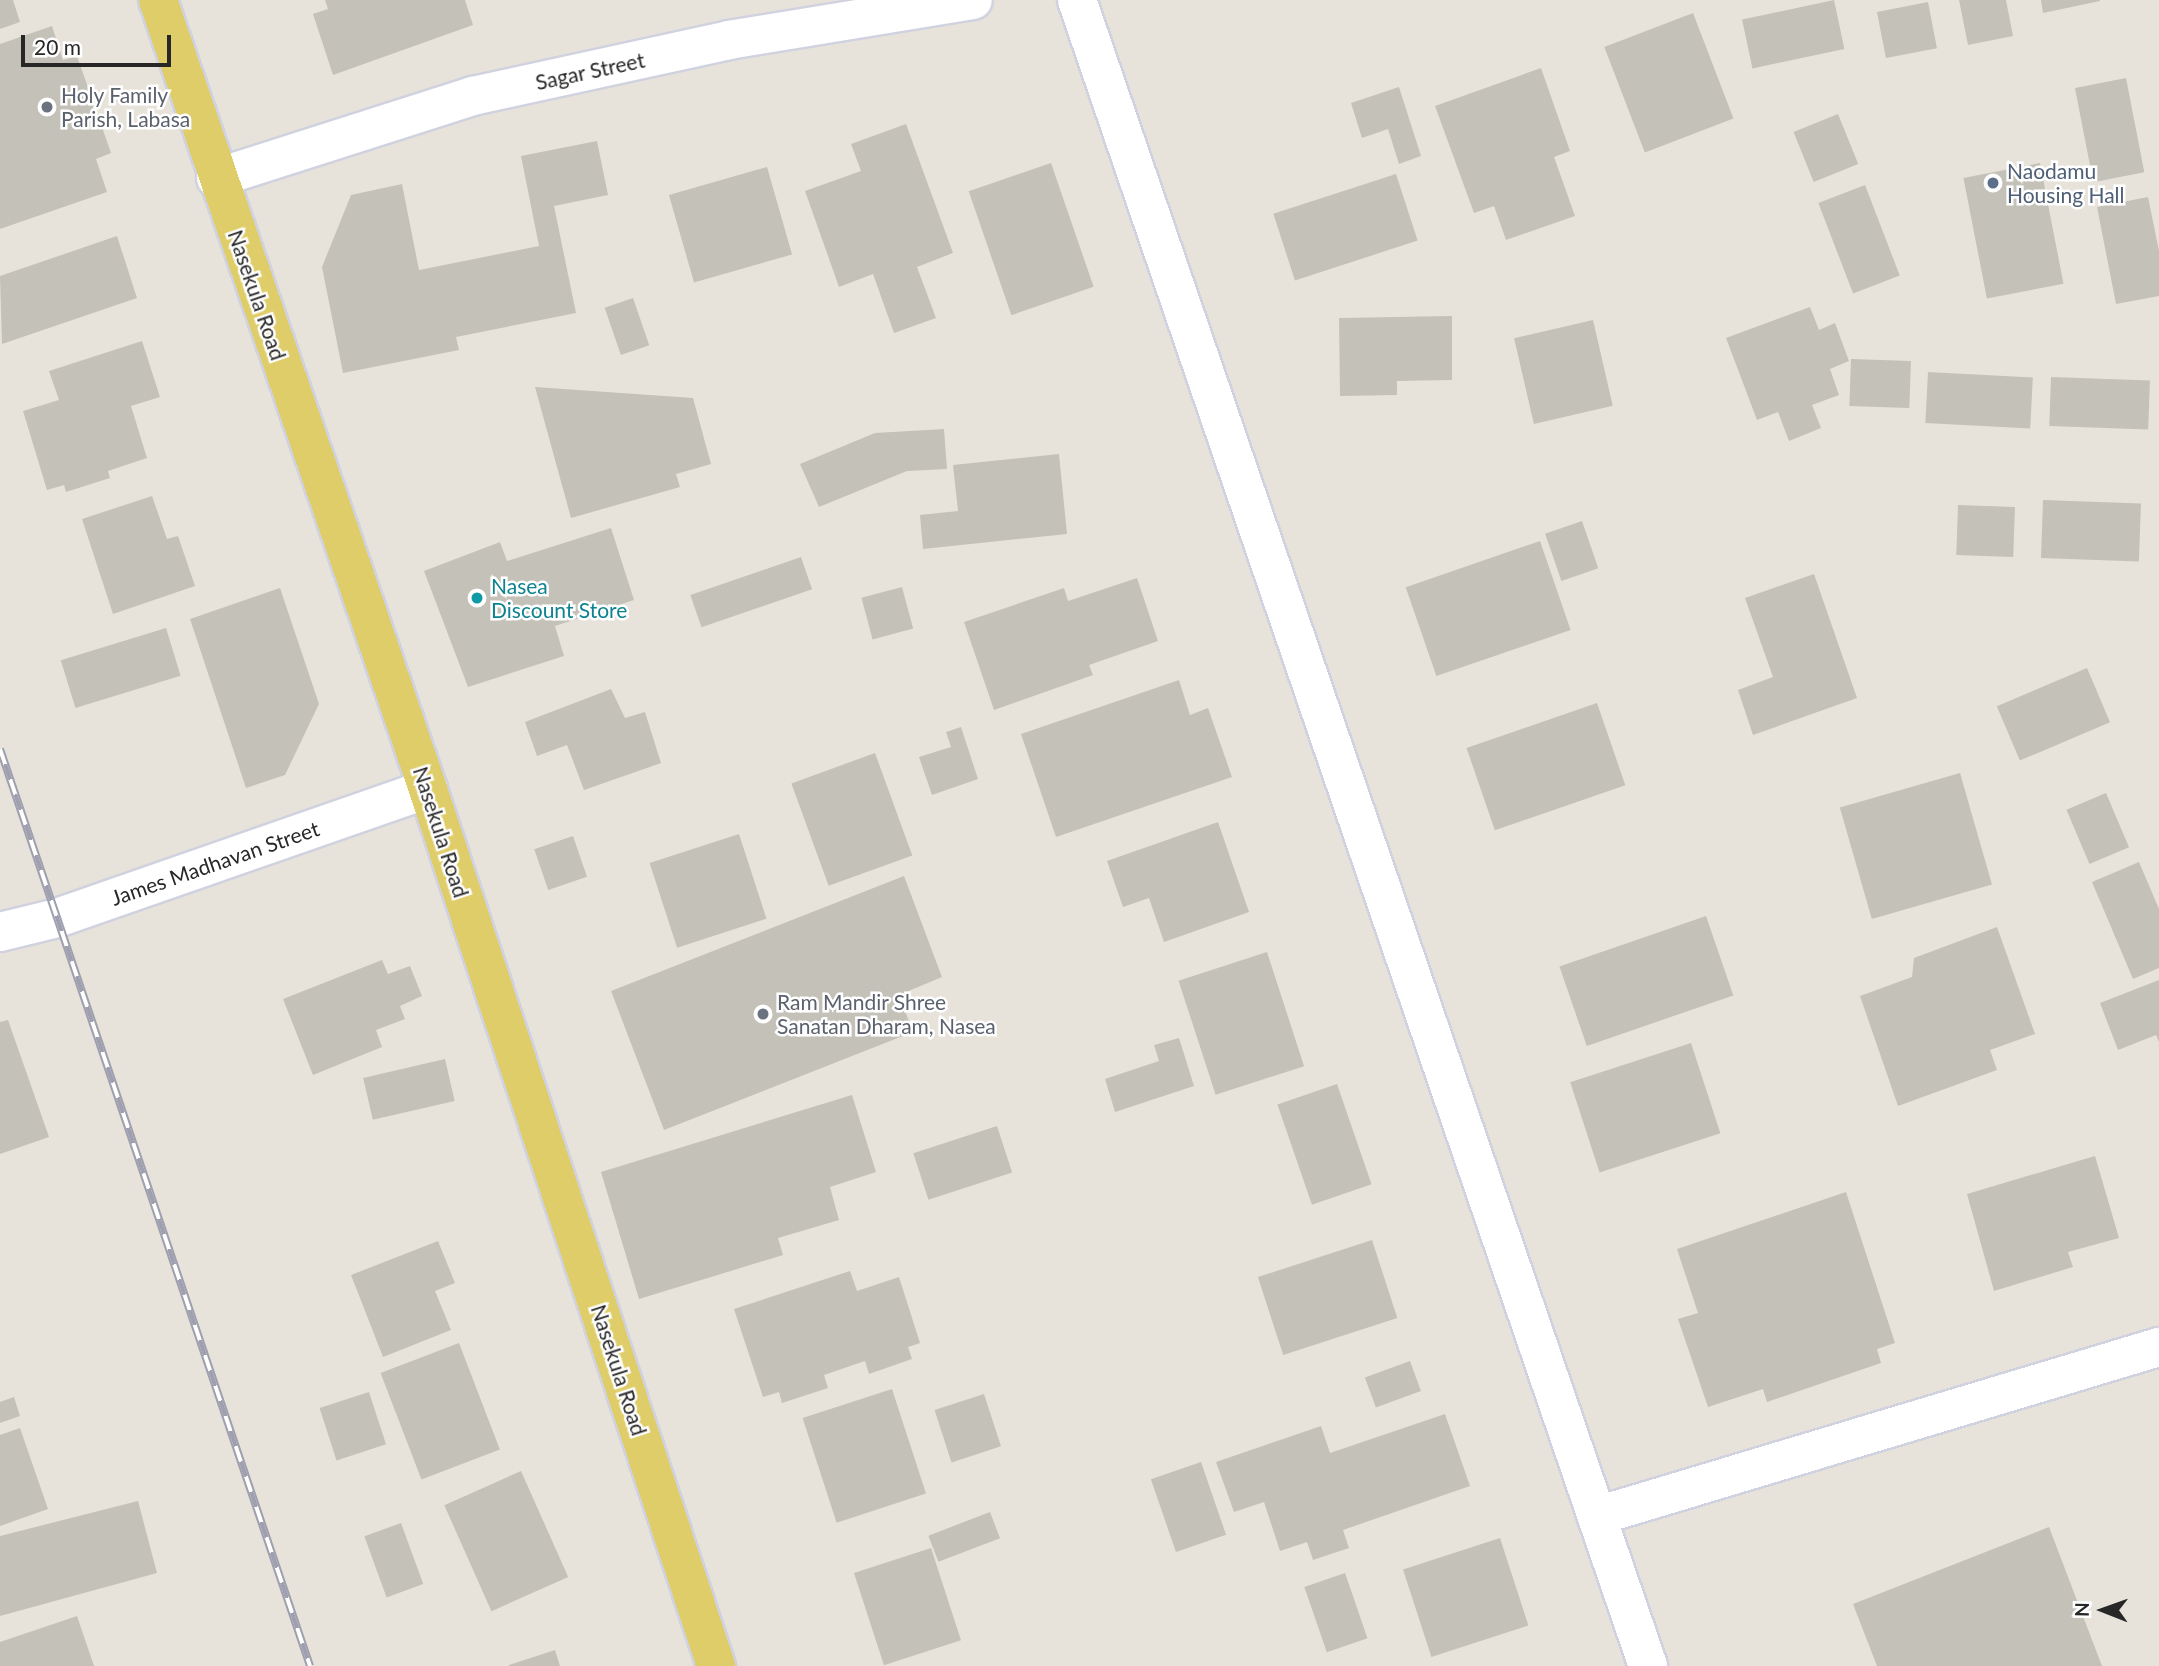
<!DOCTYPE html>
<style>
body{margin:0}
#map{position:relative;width:2159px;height:1666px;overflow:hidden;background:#e8e3da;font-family:Lato,sans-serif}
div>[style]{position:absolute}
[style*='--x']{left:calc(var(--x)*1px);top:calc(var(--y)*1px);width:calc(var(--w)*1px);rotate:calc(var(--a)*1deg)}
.building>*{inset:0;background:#c4c1b9;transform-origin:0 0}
.roads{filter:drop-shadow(2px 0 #d0d2df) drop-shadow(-2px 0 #d0d2df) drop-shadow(0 2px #d0d2df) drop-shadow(0 -2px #d0d2df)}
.minor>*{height:38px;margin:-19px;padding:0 19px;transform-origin:19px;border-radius:19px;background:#fff}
.major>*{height:38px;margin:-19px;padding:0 19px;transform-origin:19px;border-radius:19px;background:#dfcd69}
.rail>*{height:8px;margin-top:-4px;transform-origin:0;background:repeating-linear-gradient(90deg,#fff 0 16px,#9e9faf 0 32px);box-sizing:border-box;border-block:2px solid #9e9faf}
.dots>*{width:19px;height:19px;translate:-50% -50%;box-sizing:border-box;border:4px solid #fff;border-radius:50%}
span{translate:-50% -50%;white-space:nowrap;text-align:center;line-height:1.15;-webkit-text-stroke:5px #fff;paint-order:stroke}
.street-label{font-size:21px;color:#272727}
.worship-label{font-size:21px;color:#5b616d}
.left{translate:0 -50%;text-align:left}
.service-label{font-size:21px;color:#4e5e75}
.culture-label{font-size:21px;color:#0d838f}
.north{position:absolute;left:2068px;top:1575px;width:70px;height:70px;-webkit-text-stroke:5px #fff;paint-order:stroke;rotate:271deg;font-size:19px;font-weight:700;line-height:28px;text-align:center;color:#272727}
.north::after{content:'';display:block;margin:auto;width:24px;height:32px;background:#272727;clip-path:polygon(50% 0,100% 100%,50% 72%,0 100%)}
.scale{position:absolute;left:21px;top:35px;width:150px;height:32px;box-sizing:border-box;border:4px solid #272727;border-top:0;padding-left:9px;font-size:21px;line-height:24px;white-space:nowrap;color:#272727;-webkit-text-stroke:5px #fff;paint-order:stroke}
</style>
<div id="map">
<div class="building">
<div style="clip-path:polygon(0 0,13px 0,20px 22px,0 29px)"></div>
<div style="clip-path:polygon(325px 0,465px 0,473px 25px,333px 75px,313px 14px,328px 9px)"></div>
<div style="left:1834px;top:0;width:50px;height:94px;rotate:78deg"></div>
<div style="clip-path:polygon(1959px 0,2006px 0,2013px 36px,1968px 45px)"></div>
<div style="clip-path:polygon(2041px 0,2100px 0,2100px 1px,2043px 13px)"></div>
<div style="left:1928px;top:2px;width:47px;height:52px;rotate:79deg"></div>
<div style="left:1693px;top:13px;width:113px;height:95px;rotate:69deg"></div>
<div style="clip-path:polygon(52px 26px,63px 60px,77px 56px,111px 153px,96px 159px,107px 192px,0 229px,0 44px)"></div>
<div style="clip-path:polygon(1541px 68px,1570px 151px,1554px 157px,1575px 216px,1506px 240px,1494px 206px,1474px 213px,1435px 106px)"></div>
<div style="left:2126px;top:78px;width:96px;height:52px;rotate:79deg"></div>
<div style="clip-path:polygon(1399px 87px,1421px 156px,1399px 164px,1388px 129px,1362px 138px,1351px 103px)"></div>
<div style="left:1838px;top:114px;width:54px;height:48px;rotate:68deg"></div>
<div style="clip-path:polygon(906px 124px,953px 253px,917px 267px,936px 318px,894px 333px,873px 274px,839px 287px,805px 191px,861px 171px,851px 144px)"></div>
<div style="clip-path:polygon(597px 141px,608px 195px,554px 206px,576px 313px,456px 337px,459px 350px,343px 373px,322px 267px,351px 195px,402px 184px,419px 270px,539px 246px,521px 156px)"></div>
<div style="left:1051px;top:163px;width:131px;height:87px;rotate:71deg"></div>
<div style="left:2040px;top:163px;width:123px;height:78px;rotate:79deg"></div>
<div style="left:767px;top:167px;width:91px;height:102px;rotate:74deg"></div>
<div style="left:1396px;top:174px;width:70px;height:129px;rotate:72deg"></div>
<div style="left:1865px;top:185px;width:97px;height:50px;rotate:69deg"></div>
<div style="clip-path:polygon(2148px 197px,2159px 251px,2159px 296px,2116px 304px,2097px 207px)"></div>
<div style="clip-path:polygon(117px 236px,137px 298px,2px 344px,0 276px)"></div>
<div style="left:633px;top:298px;width:50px;height:30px;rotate:71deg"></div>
<div style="clip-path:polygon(1810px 307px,1819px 330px,1835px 323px,1849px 361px,1830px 369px,1839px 395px,1812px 405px,1821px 428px,1789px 441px,1778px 412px,1757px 420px,1726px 338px)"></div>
<div style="clip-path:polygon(1452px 316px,1452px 380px,1397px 381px,1397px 395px,1340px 396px,1339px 318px)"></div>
<div style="left:1593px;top:320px;width:88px;height:81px;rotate:77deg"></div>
<div style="clip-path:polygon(142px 341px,160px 397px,131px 406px,147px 458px,108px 471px,110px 478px,66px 492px,64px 485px,47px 490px,23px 411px,59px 400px,49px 371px)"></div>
<div style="left:1851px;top:359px;width:60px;height:47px;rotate:2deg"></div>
<div style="left:1928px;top:372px;width:105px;height:51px;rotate:3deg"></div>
<div style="left:2051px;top:377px;width:99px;height:49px;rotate:2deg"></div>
<div style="clip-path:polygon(535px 387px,693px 398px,711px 464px,676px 474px,680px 487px,571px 518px)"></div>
<div style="clip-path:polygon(944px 429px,947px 469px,907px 471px,819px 507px,800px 464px,875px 433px)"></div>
<div style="clip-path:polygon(1059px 454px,1067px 534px,923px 549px,920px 515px,958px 511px,953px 465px)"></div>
<div style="clip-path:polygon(152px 496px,167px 539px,178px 536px,195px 586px,113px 614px,82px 519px)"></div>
<div style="left:2043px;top:500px;width:98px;height:58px;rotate:2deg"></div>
<div style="left:1958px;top:505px;width:57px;height:50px;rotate:2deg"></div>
<div style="left:1582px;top:521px;width:50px;height:39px;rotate:71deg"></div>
<div style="clip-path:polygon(611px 528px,634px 600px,555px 626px,564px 656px,468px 687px,424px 571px,500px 542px,507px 561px)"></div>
<div style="left:1540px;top:541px;width:94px;height:142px;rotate:71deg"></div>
<div style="left:801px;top:557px;width:34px;height:117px;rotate:71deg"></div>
<div style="clip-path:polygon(1814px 574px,1857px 698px,1753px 735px,1738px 690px,1773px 677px,1745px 598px)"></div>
<div style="clip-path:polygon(1137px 578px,1158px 641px,1089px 665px,1093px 675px,994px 710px,964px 622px,1064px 588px,1068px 601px)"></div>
<div style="left:902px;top:587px;width:43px;height:42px;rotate:75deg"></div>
<div style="clip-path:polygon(280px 588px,319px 704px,285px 775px,246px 788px,190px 619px)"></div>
<div style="left:166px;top:628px;width:50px;height:110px;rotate:73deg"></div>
<div style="left:2087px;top:668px;width:59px;height:98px;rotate:67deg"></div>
<div style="clip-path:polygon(1179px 680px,1190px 715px,1208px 708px,1232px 777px,1056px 837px,1021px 734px)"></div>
<div style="clip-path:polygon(611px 689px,625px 718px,645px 712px,661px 763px,584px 790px,567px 745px,537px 756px,525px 722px)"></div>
<div style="left:1597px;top:703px;width:87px;height:138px;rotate:71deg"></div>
<div style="clip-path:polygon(961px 727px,978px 779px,932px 795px,919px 757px,951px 747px,946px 732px)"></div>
<div style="left:875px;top:753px;width:109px;height:89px;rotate:70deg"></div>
<div style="left:1960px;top:773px;width:116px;height:125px;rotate:74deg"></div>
<div style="left:2106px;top:793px;width:59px;height:43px;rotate:67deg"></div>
<div style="clip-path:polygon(1218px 822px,1249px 912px,1164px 942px,1149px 898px,1123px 907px,1107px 861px)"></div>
<div style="left:739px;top:834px;width:89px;height:94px;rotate:72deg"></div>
<div style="left:573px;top:836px;width:43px;height:41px;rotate:71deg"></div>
<div style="clip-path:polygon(2139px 862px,2159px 909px,2159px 968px,2133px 979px,2092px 882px)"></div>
<div style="clip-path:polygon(904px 876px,942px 977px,899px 995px,913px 1032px,664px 1130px,611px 991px)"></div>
<div style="left:1706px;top:916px;width:84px;height:155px;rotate:71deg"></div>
<div style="clip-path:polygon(1997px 927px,2035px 1034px,1990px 1050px,1997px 1070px,1898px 1106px,1860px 996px,1912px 977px,1914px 958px)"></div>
<div style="left:1267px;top:952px;width:120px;height:93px;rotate:72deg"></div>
<div style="clip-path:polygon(382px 960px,388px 974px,410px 966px,422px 996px,400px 1006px,405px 1019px,376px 1030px,382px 1047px,313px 1075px,283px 999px)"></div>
<div style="clip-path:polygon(2159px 980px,2159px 1042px,2156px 1035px,2118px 1050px,2100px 1003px)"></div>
<div style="clip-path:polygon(8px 1020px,49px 1137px,0 1154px,0 1022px)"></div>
<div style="clip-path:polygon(1179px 1038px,1194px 1086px,1115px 1112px,1105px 1079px,1159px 1061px,1154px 1045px)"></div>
<div style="left:1691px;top:1043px;width:95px;height:127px;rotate:72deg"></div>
<div style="left:445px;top:1059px;width:43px;height:84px;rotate:77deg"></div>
<div style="left:1337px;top:1084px;width:106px;height:63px;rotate:71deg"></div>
<div style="clip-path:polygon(852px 1095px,876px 1172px,830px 1187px,839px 1220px,778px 1238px,783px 1255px,639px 1299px,601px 1172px)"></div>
<div style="left:997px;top:1126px;width:49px;height:88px;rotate:72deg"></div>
<div style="clip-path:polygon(2095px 1156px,2119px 1238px,2068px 1252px,2073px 1267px,1994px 1291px,1967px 1194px)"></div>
<div style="clip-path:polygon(1846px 1192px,1895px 1343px,1877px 1349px,1881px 1363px,1767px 1402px,1763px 1389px,1708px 1407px,1678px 1319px,1698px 1313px,1677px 1249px)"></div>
<div style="left:1372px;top:1240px;width:82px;height:120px;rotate:72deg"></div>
<div style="clip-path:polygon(438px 1241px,455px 1283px,435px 1291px,451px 1330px,383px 1357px,351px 1275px)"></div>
<div style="clip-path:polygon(850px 1271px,857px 1291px,899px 1277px,920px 1343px,908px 1347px,912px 1359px,869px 1374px,865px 1361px,824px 1375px,828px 1388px,782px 1403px,779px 1392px,763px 1397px,734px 1309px)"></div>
<div style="left:459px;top:1343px;width:114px;height:84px;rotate:69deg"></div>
<div style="left:1410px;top:1361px;width:32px;height:48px;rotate:70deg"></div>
<div style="left:892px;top:1389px;width:110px;height:94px;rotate:72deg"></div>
<div style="left:369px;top:1392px;width:55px;height:52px;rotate:72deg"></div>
<div style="left:984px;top:1394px;width:55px;height:52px;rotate:72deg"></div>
<div style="clip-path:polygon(14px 1397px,20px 1416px,0 1423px,0 1402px)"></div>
<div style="clip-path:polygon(1445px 1414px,1470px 1486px,1343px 1530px,1349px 1548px,1313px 1560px,1307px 1542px,1280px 1551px,1264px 1502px,1234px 1512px,1216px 1462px,1321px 1426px,1330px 1453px)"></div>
<div style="clip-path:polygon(20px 1428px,48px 1509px,0 1526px,0 1435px)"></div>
<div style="left:1201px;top:1462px;width:77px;height:53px;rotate:71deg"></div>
<div style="left:521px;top:1471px;width:116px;height:84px;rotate:66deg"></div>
<div style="clip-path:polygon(138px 1501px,157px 1573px,0 1616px,0 1536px)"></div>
<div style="left:990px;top:1512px;width:28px;height:66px;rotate:69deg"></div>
<div style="left:401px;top:1523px;width:65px;height:39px;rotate:70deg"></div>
<div style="clip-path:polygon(2049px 1527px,2102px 1666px,1877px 1666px,1853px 1604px)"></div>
<div style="left:1500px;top:1538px;width:92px;height:102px;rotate:72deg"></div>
<div style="left:931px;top:1548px;width:97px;height:81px;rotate:72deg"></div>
<div style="left:1345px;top:1573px;width:69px;height:43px;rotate:71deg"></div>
<div style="clip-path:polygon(77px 1616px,94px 1666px,0 1666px,0 1642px)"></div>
<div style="clip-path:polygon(555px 1650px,560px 1666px,509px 1666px,509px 1665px)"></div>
</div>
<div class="roads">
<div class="minor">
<div style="--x:1077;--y:0;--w:1761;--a:71.08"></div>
<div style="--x:216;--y:178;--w:270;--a:-17.7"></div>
<div style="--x:473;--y:96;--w:262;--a:-12.3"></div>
<div style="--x:729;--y:40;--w:247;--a:-9.3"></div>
<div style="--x:0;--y:932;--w:59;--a:-13.8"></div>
<div style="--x:57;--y:918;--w:393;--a:-19.2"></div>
<div style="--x:1597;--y:1516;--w:587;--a:-16.74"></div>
</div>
<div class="major">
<div style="--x:158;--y:0;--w:834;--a:71.11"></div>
<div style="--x:428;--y:789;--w:923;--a:71.82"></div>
</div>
</div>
<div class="rail">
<div style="--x:0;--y:749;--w:968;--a:71.32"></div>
</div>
<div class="dots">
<div style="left:47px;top:107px;background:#6b7280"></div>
<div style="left:1993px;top:183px;background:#5c6f8a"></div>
<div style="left:477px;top:598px;background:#0f9aa8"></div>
<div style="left:763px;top:1014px;background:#6b7280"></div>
</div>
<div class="street-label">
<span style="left:590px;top:71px;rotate:-12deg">Sagar Street</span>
<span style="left:257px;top:295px;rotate:71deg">Nasekula Road</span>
<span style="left:441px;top:832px;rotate:72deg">Nasekula Road</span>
<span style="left:215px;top:863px;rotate:-19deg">James Madhavan Street</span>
<span style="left:619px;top:1370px;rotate:72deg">Nasekula Road</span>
</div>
<div class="worship-label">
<span class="left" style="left:61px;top:107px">Holy Family<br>Parish, Labasa</span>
<span class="left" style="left:777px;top:1014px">Ram Mandir Shree<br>Sanatan Dharam, Nasea</span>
</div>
<div class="service-label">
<span class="left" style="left:2007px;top:183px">Naodamu<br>Housing Hall</span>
</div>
<div class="culture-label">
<span class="left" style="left:491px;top:598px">Nasea<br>Discount Store</span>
</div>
<div class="north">N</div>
<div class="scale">20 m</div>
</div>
